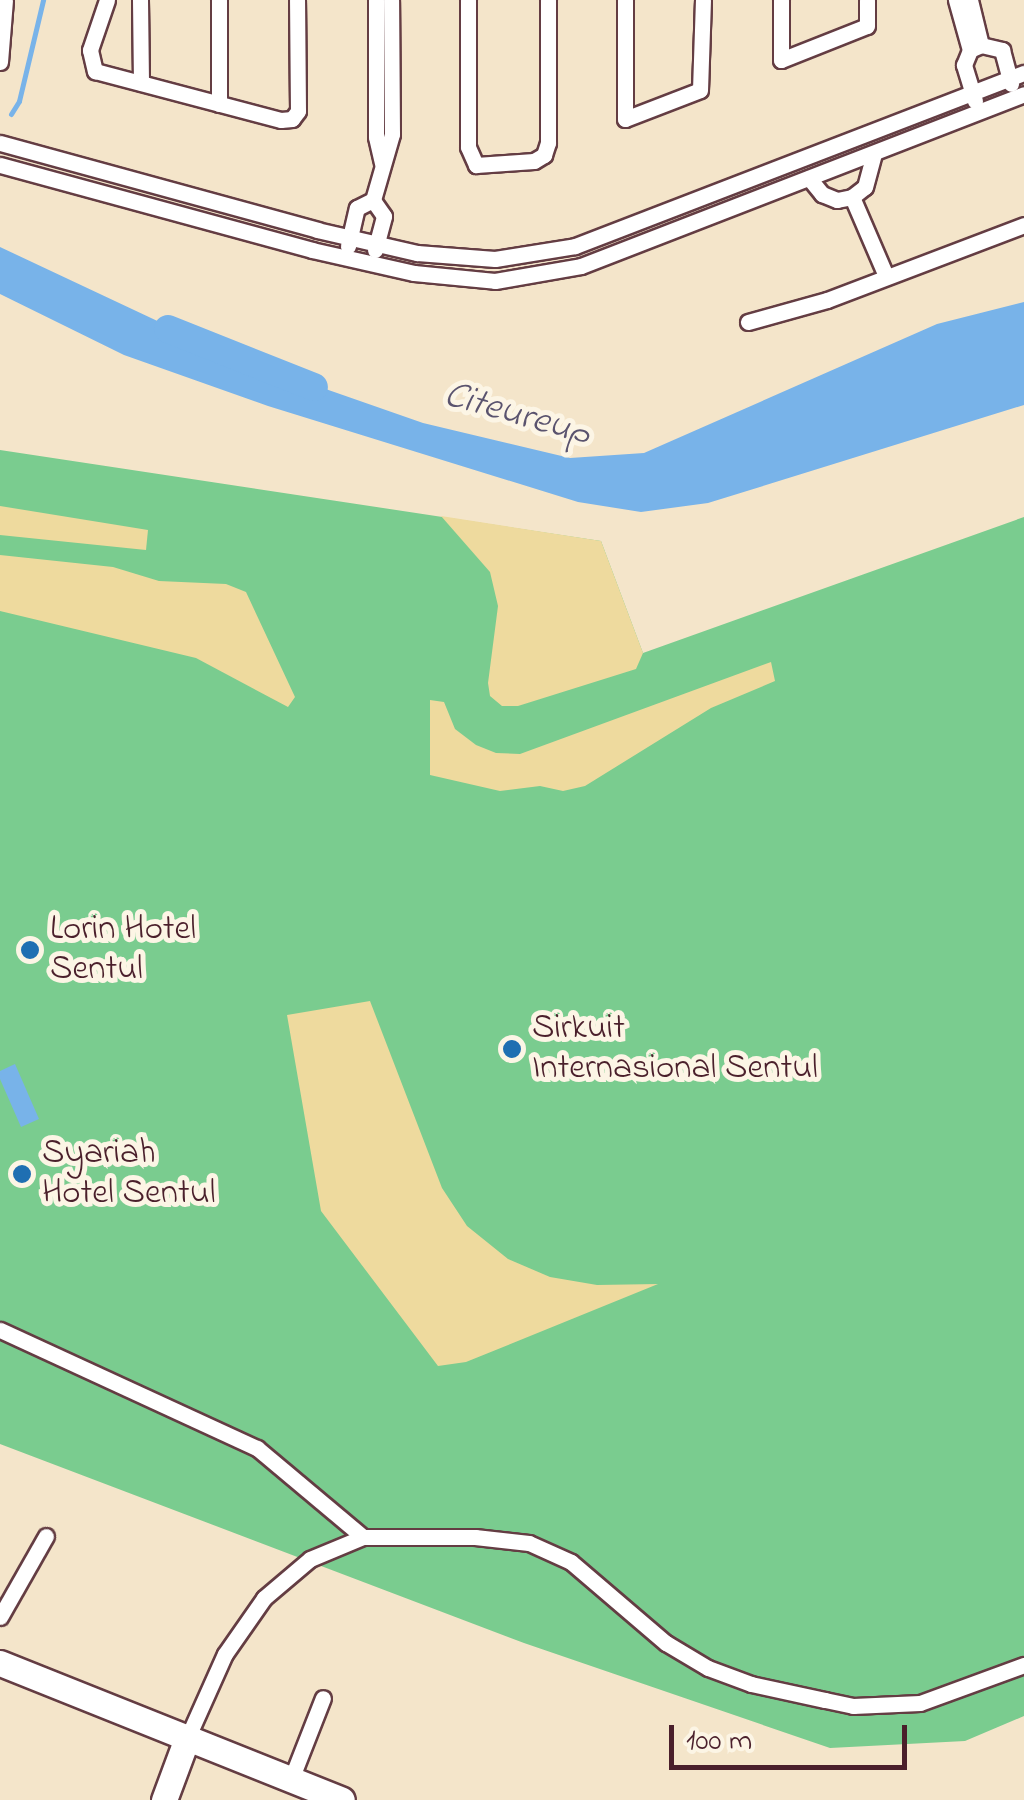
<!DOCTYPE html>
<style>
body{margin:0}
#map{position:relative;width:1024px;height:1800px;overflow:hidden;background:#f4e5ca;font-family:"Indie Flower",sans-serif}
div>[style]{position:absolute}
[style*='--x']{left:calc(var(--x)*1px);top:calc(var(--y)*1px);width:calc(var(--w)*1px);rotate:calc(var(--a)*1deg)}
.green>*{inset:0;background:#7acc8f}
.sand>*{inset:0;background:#eeda9e}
.water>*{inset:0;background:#78b3e9}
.stream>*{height:5px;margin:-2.5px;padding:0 2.5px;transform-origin:2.5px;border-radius:2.5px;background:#78b3e9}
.river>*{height:28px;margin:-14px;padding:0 14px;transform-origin:14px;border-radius:14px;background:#78b3e9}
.roads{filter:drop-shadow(2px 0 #643d43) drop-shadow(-2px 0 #643d43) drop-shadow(0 2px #643d43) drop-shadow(0 -2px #643d43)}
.minor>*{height:15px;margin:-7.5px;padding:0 7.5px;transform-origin:7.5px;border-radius:7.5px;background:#fff}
.primary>*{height:25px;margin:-12.5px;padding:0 12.5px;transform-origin:12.5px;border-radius:12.5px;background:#fff}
.dots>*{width:28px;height:28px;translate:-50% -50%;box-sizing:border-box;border:5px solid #fcf5e5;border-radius:50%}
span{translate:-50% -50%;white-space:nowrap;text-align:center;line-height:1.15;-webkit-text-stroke:10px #fcf5e5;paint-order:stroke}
.poi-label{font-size:35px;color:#4a1f2b}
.left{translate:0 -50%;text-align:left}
.water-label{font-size:38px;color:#5a536e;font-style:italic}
.scale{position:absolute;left:669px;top:1725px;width:238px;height:45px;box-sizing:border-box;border:5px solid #4a1f2b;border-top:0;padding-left:12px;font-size:30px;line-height:35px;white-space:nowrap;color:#4a1f2b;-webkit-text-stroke:8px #fcf5e5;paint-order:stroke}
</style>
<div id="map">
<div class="green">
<div style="clip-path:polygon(0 450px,601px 541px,643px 653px,1024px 517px,1024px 1716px,965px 1741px,830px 1748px,524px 1643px,0 1444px)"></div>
</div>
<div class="sand">
<div style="clip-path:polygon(0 506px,148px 530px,146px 550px,0 535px)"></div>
<div style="clip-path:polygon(441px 516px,601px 541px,643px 653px,636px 669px,518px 706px,502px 706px,490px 696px,488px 683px,498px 606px,490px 572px)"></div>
<div style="clip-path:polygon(0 555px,113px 567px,159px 581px,226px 584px,246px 592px,295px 697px,288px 707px,196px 658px,0 611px)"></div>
<div style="clip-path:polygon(771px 662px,775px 681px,711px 708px,585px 786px,563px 791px,540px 786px,500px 791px,430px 775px,430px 700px,444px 702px,455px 729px,476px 745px,496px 753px,520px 754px)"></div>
<div style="clip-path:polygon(370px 1001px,442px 1188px,467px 1226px,508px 1259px,550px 1277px,597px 1285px,658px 1284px,466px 1362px,438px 1366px,321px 1211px,287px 1015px)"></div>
</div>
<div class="water">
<div style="clip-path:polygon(0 247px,234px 357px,423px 423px,570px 458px,644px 453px,937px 324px,1024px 302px,1024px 405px,708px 503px,641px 512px,578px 502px,268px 406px,124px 355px,0 294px)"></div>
<div style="clip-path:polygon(15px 1064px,39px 1119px,21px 1127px,0 1079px,0 1071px)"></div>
</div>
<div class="stream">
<div style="--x:11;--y:114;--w:15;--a:-58"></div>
<div style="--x:19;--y:101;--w:104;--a:-76.6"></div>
</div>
<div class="river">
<div style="--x:168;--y:329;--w:157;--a:21.7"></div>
</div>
<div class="roads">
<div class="minor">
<div style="--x:107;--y:0;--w:53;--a:108.8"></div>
<div style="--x:90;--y:50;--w:22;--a:77"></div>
<div style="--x:95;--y:71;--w:192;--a:14.8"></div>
<div style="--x:281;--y:120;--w:11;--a:-5"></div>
<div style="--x:292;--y:119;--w:10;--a:-53"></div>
<div style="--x:298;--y:111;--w:111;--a:-90.5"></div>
<div style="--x:140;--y:0;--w:83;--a:89.3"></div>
<div style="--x:219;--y:0;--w:104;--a:90"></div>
<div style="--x:376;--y:0;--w:137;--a:90"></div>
<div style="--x:376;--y:137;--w:27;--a:77"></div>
<div style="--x:468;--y:0;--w:147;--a:90"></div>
<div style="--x:468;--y:147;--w:20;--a:66"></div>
<div style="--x:476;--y:165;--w:58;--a:-3.9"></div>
<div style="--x:534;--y:161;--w:12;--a:-31"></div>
<div style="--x:544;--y:155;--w:13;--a:-72"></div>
<div style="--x:548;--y:143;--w:143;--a:-90"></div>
<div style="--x:625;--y:0;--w:119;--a:90"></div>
<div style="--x:625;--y:119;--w:80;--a:-21.1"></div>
<div style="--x:700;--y:90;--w:90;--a:-88.1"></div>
<div style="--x:781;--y:0;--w:60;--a:90"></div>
<div style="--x:781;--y:60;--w:92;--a:-21.6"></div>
<div style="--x:867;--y:26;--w:26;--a:-90"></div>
<div style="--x:956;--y:0;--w:52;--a:74.4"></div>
<div style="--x:970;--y:0;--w:46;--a:76.3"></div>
<div style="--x:0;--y:62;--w:62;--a:-85.4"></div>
<div style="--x:975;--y:101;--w:38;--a:-107"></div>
<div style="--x:964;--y:65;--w:16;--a:-68"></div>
<div style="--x:970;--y:50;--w:12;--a:-24"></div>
<div style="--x:981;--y:45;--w:22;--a:13"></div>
<div style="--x:1002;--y:50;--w:35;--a:75"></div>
<div style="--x:0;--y:143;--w:329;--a:15.3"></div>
<div style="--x:317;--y:230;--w:103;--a:13"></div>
<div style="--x:417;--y:253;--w:78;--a:4.4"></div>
<div style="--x:495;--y:259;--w:81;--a:-9.2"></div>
<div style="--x:575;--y:246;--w:481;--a:-21.1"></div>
<div style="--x:0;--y:165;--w:323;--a:15.2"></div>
<div style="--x:312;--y:250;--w:105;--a:12.7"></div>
<div style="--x:414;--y:273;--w:81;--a:5.6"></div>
<div style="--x:495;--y:281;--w:87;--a:-9.9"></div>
<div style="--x:581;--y:266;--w:475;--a:-21.2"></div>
<div style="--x:809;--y:178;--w:21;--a:51"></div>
<div style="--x:822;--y:194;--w:16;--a:22"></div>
<div style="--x:837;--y:200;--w:15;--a:-11"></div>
<div style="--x:852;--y:197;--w:16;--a:-38"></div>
<div style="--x:865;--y:187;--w:35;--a:-75"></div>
<div style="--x:852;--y:197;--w:86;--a:66.7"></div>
<div style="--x:348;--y:246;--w:39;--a:-77"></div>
<div style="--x:357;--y:208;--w:18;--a:-27"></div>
<div style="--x:375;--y:250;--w:35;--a:-75"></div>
<div style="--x:384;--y:216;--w:19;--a:-125"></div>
<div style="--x:373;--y:200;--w:69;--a:-73.9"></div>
<div style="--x:392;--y:134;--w:134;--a:-90.4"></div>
<div style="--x:748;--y:322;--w:82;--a:-15.6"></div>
<div style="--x:827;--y:300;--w:211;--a:-20.8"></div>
<div style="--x:0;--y:1330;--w:283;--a:24.7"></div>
<div style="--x:257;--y:1448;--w:138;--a:40"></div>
<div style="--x:0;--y:1617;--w:93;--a:-60.4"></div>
<div style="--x:186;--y:1741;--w:95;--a:-65.9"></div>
<div style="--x:225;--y:1654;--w:68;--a:-55.1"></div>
<div style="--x:264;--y:1598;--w:60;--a:-40.3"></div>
<div style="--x:310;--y:1559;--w:57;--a:-22.5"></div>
<div style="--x:363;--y:1537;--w:112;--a:0"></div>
<div style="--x:475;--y:1537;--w:54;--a:6.3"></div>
<div style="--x:529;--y:1543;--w:46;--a:24.3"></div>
<div style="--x:571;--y:1562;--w:125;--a:40.5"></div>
<div style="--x:666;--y:1643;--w:49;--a:30.8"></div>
<div style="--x:708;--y:1668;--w:46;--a:20.4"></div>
<div style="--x:751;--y:1684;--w:76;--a:12.2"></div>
<div style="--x:825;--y:1700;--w:29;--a:12"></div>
<div style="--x:853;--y:1706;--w:67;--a:-2.6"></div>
<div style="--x:920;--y:1703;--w:111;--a:-20.1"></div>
<div style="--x:290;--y:1782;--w:90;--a:-68.6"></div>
</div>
<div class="primary">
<div style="--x:0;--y:1663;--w:368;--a:21.8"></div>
<div style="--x:164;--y:1800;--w:63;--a:-69.6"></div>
</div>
</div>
<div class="dots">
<div style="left:30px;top:950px;background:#1f6fb2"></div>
<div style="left:512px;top:1049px;background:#1f6fb2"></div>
<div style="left:22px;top:1174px;background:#1f6fb2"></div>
</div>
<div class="poi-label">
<span class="left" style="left:50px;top:950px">Lorin Hotel<br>Sentul</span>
<span class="left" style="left:532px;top:1049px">Sirkuit<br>Internasional Sentul</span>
<span class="left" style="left:42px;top:1174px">Syariah<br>Hotel Sentul</span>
</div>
<div class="water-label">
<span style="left:517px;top:416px;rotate:16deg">Citeureup</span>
</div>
<div class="scale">100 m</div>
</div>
